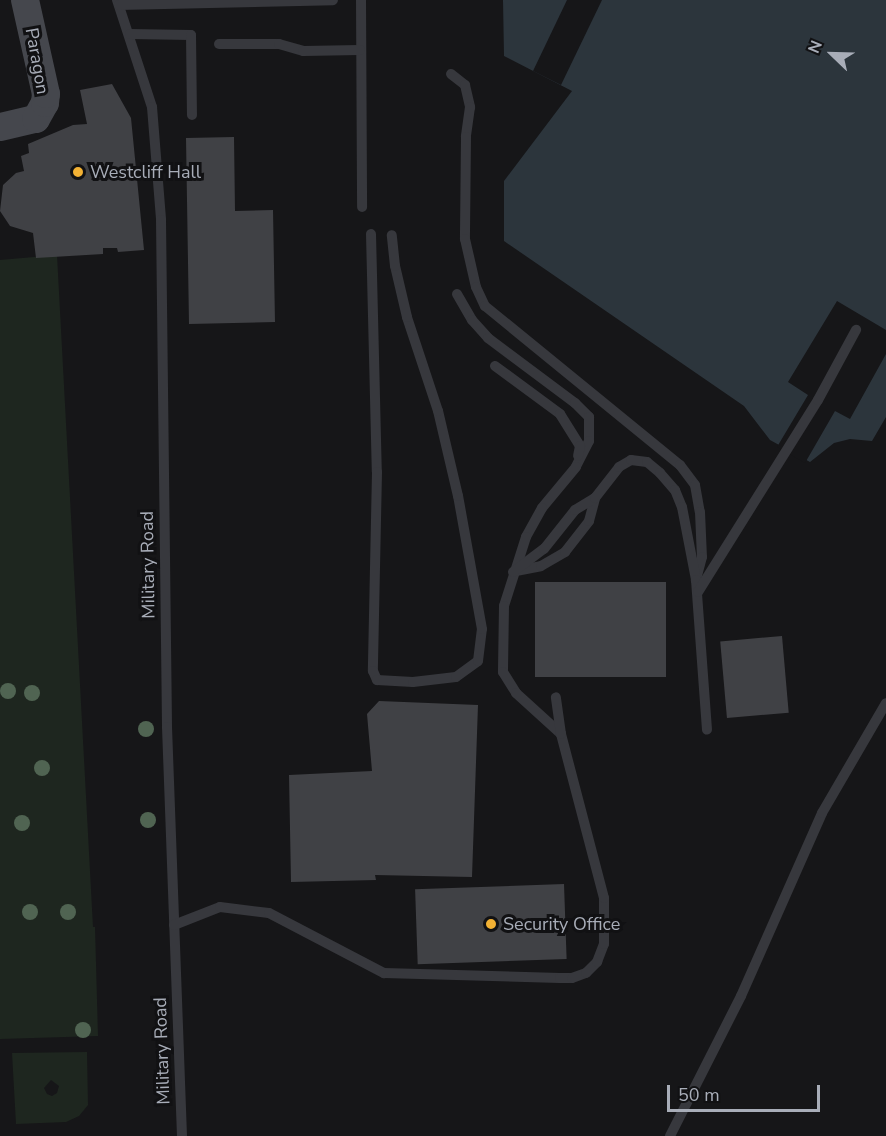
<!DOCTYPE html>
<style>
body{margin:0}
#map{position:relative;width:886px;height:1136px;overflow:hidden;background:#161618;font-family:"Nunito Sans",sans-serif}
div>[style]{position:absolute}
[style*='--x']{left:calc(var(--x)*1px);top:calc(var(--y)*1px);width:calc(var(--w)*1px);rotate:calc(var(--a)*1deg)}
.green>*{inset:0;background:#1e261f}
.water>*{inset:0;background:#2c353c}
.pier>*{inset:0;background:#161618}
.building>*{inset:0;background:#404145;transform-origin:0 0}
.lane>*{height:10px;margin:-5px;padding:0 5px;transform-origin:5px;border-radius:5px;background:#37383d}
.secondary>*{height:28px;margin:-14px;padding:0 14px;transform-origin:14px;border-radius:14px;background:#45474d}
.trees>*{width:16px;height:16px;margin:-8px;border-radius:50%;background:#506452}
.dots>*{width:16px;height:16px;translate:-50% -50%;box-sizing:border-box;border:3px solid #111113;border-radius:50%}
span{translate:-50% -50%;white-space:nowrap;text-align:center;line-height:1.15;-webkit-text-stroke:6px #111113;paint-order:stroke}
.street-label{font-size:18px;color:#a8adb8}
.poi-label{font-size:18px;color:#a8adb8}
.left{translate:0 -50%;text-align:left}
.north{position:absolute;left:802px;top:24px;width:60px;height:60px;-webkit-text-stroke:4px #111113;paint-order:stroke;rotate:293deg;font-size:16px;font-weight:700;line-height:24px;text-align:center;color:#a8adb8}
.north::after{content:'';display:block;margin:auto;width:21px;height:27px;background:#a8adb8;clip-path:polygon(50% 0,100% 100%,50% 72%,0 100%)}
.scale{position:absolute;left:667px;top:1085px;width:153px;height:27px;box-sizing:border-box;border:3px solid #a8adb8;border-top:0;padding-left:8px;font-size:18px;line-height:21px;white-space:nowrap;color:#a8adb8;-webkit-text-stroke:4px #111113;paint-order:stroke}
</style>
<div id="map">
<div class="green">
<div style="clip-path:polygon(57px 255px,93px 927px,95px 927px,98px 1036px,0 1039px,0 260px)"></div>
<div style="clip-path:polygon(evenodd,87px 1052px,88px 1105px,79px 1116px,66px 1122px,16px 1124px,12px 1053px,87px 1052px,51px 1080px,59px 1086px,57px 1093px,52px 1096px,47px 1094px,44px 1088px,51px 1080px)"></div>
</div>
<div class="water">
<div style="clip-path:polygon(503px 0,886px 0,886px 417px,872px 441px,850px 439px,834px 443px,810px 462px,770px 440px,744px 406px,504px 241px,504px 181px,572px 91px,504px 56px)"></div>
</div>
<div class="pier">
<div style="clip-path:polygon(567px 0,602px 0,561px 85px,533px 71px)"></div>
<div style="clip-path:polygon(837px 301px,886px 330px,886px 354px,850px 419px,835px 411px,805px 463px,777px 447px,808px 395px,788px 382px)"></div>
</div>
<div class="building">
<div style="clip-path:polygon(112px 84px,131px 118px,144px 250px,118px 252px,117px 248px,103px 248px,103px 254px,36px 258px,33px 233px,10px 226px,0 211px,3px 185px,16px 173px,24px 171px,21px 156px,29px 153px,28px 144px,73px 125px,87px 124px,80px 90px)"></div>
<div style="clip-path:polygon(234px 137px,235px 211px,273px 210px,275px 322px,189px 324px,186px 138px)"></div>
<div style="left:535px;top:582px;width:131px;height:95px"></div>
<div style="left:782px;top:636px;width:77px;height:62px;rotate:85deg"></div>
<div style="clip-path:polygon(379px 701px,478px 705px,472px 877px,375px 875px,376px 880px,291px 882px,289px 775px,372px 771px,367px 714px)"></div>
<div style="left:564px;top:884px;width:75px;height:149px;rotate:88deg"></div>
</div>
<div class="lane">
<div style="--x:117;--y:0;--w:113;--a:71.9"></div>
<div style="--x:152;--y:107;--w:113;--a:85.4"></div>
<div style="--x:161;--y:220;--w:507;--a:89.32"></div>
<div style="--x:167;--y:727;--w:409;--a:87.9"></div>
<div style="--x:361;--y:0;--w:207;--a:89.7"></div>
<div style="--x:119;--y:5;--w:214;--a:-1.3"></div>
<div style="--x:130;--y:34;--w:61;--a:0.9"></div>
<div style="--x:191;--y:35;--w:80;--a:89.3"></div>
<div style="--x:219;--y:44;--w:60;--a:0"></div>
<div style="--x:279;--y:44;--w:25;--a:16"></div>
<div style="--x:303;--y:51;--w:57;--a:-1"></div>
<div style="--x:451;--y:74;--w:18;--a:38"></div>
<div style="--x:465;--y:85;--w:23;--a:77"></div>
<div style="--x:470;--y:107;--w:30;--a:98"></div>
<div style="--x:466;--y:137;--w:102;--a:90.6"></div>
<div style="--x:465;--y:239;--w:49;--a:77.1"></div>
<div style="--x:476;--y:287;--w:21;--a:65"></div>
<div style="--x:485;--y:306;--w:252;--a:39.2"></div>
<div style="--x:680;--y:465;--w:25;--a:53"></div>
<div style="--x:695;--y:485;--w:27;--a:80"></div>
<div style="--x:700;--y:512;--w:45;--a:87.5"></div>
<div style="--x:702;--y:557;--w:24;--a:105"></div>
<div style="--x:371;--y:234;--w:238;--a:88.6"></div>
<div style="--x:377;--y:472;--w:199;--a:91.2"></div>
<div style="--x:373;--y:671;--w:10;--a:66"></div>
<div style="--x:377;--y:680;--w:36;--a:3"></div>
<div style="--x:413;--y:682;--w:43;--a:-6.6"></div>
<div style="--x:456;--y:677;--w:27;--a:-36"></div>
<div style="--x:478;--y:661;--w:32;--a:-83"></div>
<div style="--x:482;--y:629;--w:135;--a:-100.2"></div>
<div style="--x:458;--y:496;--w:87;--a:-103.2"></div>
<div style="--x:438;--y:411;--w:99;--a:-108.3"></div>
<div style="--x:407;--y:317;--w:52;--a:-103.2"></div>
<div style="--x:395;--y:266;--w:31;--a:-96"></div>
<div style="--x:457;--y:294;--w:30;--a:60"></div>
<div style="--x:472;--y:320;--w:24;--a:48"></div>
<div style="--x:488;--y:338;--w:109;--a:36.8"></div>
<div style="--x:575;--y:403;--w:20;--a:45"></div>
<div style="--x:589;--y:417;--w:24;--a:90"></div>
<div style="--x:589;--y:441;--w:29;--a:117"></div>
<div style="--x:576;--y:467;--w:53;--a:129.7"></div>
<div style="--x:542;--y:508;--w:33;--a:119"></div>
<div style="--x:526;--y:537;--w:72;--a:107.7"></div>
<div style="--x:504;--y:606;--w:66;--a:90.9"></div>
<div style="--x:503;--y:672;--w:25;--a:58"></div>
<div style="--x:516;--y:693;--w:61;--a:42.3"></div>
<div style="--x:495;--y:366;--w:81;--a:36.4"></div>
<div style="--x:560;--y:414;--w:38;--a:58"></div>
<div style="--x:580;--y:446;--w:10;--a:101"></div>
<div style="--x:516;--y:571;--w:25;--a:-11"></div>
<div style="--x:541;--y:566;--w:28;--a:-30"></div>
<div style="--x:565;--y:552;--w:39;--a:-52"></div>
<div style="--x:589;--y:521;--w:24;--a:-75"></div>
<div style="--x:513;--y:572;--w:39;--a:-37"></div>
<div style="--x:544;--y:549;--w:50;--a:-51.5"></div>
<div style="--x:575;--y:510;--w:23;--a:-31"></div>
<div style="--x:595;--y:498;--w:39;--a:-52"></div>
<div style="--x:619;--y:467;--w:14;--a:-30"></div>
<div style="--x:631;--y:460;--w:16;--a:7"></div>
<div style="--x:647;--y:462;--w:17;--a:40"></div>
<div style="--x:660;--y:473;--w:23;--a:49"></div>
<div style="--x:675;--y:490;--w:18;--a:68"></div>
<div style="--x:682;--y:507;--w:74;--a:79.1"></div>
<div style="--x:696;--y:580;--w:150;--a:85.8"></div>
<div style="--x:698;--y:592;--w:226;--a:-58"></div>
<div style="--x:818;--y:400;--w:80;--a:-61.5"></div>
<div style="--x:174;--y:925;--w:49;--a:-21.4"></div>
<div style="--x:220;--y:907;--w:49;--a:7"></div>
<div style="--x:269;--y:913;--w:130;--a:27.6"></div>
<div style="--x:384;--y:973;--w:176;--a:1.6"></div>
<div style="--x:560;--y:978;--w:12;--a:0"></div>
<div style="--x:572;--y:978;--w:15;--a:-20"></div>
<div style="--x:586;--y:973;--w:16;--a:-45"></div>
<div style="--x:597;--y:962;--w:19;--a:-69"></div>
<div style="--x:604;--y:944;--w:46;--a:-90"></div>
<div style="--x:604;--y:898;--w:170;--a:-104.7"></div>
<div style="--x:561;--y:734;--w:37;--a:-98"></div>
<div style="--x:670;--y:1136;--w:157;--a:-63.1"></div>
<div style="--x:741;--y:996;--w:200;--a:-66.1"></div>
<div style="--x:822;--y:813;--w:127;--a:-59.8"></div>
</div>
<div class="secondary">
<div style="--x:0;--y:127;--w:37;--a:-13"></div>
<div style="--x:36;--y:119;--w:18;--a:-61"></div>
<div style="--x:45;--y:103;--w:9;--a:-84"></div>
<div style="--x:46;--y:94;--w:96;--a:-102.6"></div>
</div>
<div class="trees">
<div style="left:8px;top:691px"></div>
<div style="left:32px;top:693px"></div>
<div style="left:146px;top:729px"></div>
<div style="left:42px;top:768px"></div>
<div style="left:148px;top:820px"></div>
<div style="left:22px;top:823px"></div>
<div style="left:30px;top:912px"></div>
<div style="left:68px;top:912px"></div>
<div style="left:83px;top:1030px"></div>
</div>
<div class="dots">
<div style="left:78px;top:172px;background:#f2b134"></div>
<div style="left:491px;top:924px;background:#f2b134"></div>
</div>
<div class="street-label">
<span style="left:37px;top:61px;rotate:80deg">Paragon</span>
<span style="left:148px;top:565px;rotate:-91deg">Military Road</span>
<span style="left:162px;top:1051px;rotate:-92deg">Military Road</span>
</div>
<div class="poi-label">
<span class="left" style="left:90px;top:172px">Westcliff Hall</span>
<span class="left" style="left:503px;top:924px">Security Office</span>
</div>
<div class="north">N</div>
<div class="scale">50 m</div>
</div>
